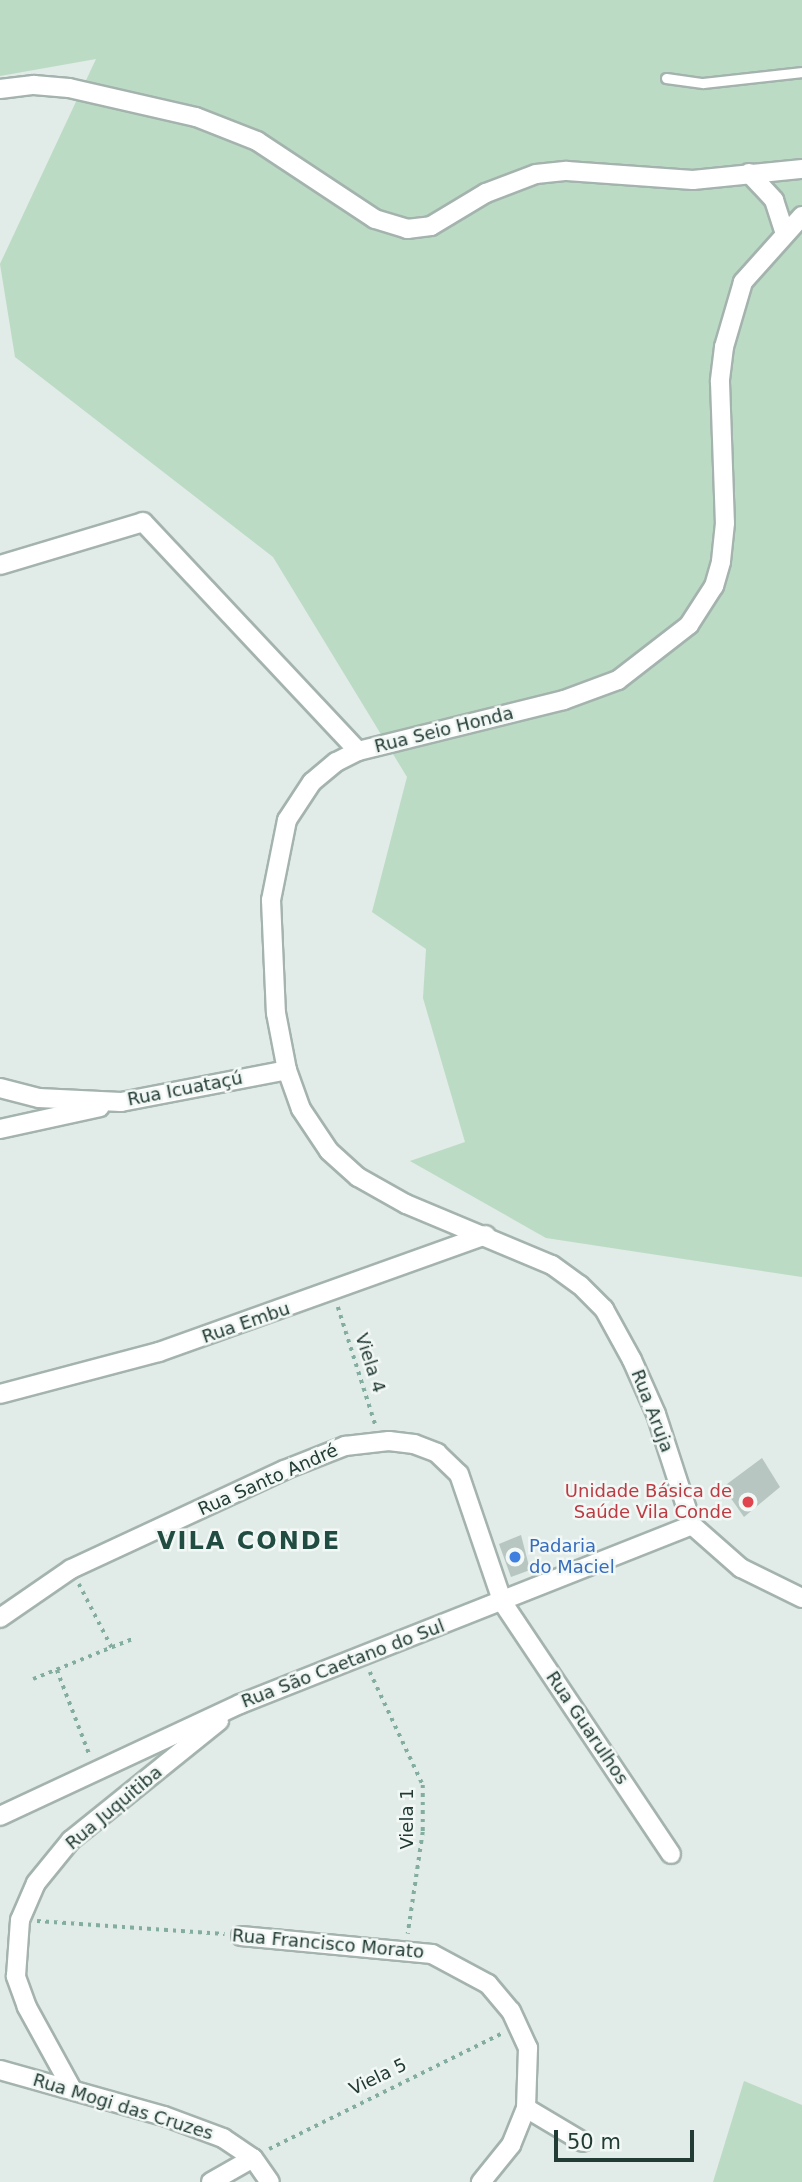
<!DOCTYPE html>
<meta charset="utf-8">
<style>
body{margin:0}
#map{position:relative;width:802px;height:2182px;overflow:hidden;background:#e1ebe7;font-family:"DejaVu Sans",sans-serif}
div>[style]{position:absolute}
[style*='--x']{left:calc(var(--x)*1px);top:calc(var(--y)*1px);width:calc(var(--w)*1px);rotate:calc(var(--a)*1deg)}
.green>*{inset:0;background:#bbdbc4}
.building>*{inset:0;background:#b7c6c0}
.path>*{height:3.5px;margin-top:-1.75px;transform-origin:0;background:repeating-linear-gradient(90deg,#83ada1 0 3.5px,transparent 0 8.5px)}
.roads{filter:drop-shadow(2px 0 #a4b3ae) drop-shadow(-2px 0 #a4b3ae) drop-shadow(0 2px #a4b3ae) drop-shadow(0 -2px #a4b3ae)}
.service>*{height:9px;margin:-4.5px;padding:0 4.5px;transform-origin:4.5px;border-radius:4.5px;background:#fff}
.minor>*{height:18px;margin:-9px;padding:0 9px;transform-origin:9px;border-radius:9px;background:#fff}
.dots>*{width:19px;height:19px;translate:-50% -50%;box-sizing:border-box;border:4px solid #f2f8f5;border-radius:50%}
span{translate:-50% -50%;white-space:nowrap;text-align:center;line-height:1.15;-webkit-text-stroke:5px #f2f8f5;paint-order:stroke}
.street-label{font-size:18px;color:#233b35}
.health-label{font-size:18px;color:#be3a42}
.right{translate:-100% -50%;text-align:right}
.shop-label{font-size:18px;color:#366cbe}
.left{translate:0 -50%;text-align:left}
.district-label{font-size:24px;color:#204c42;font-weight:700;letter-spacing:2px}
.scale{position:absolute;left:554px;top:2130px;width:140px;height:32px;box-sizing:border-box;border:4px solid #233b35;border-top:0;padding-left:9px;font-size:21px;line-height:24px;white-space:nowrap;color:#233b35;-webkit-text-stroke:5px #f2f8f5;paint-order:stroke}
</style>
<div id="map">
<div class="green">
<div style="clip-path:polygon(0 0,802px 0,802px 1277px,546px 1238px,410px 1161px,465px 1142px,423px 998px,426px 949px,372px 912px,407px 777px,273px 557px,15px 357px,0 264px,96px 59px,0 76px)"></div>
<div style="clip-path:polygon(744px 2081px,802px 2105px,802px 2182px,713px 2182px)"></div>
</div>
<div class="building">
<div style="clip-path:polygon(762px 1458px,780px 1487px,744px 1517px,723px 1487px)"></div>
<div style="clip-path:polygon(521px 1535px,530px 1570px,511px 1577px,499px 1544px)"></div>
</div>
<div class="path">
<div style="--x:338;--y:1307;--w:126;--a:72.4"></div>
<div style="--x:79;--y:1584;--w:72;--a:62.7"></div>
<div style="--x:57;--y:1670;--w:92;--a:69"></div>
<div style="--x:370;--y:1672;--w:125;--a:64.9"></div>
<div style="--x:423;--y:1785;--w:47;--a:90"></div>
<div style="--x:423;--y:1832;--w:103;--a:98.4"></div>
<div style="--x:33;--y:1679;--w:110;--a:-21.9"></div>
<div style="--x:37;--y:1921;--w:188;--a:4"></div>
<div style="--x:269;--y:2149;--w:261;--a:-26.4"></div>
</div>
<div class="roads">
<div class="service">
<div style="--x:666;--y:78;--w:37;--a:8"></div>
<div style="--x:703;--y:83;--w:100;--a:-6.3"></div>
</div>
<div class="minor">
<div style="--x:0;--y:89;--w:34;--a:-7"></div>
<div style="--x:34;--y:85;--w:35;--a:5"></div>
<div style="--x:69;--y:88;--w:130;--a:12.9"></div>
<div style="--x:196;--y:117;--w:66;--a:21.5"></div>
<div style="--x:257;--y:141;--w:141;--a:33.5"></div>
<div style="--x:375;--y:219;--w:34;--a:17"></div>
<div style="--x:407;--y:229;--w:24;--a:-7"></div>
<div style="--x:431;--y:226;--w:64;--a:-31"></div>
<div style="--x:486;--y:193;--w:53;--a:-20.8"></div>
<div style="--x:536;--y:174;--w:31;--a:-6"></div>
<div style="--x:567;--y:171;--w:126;--a:4.1"></div>
<div style="--x:693;--y:180;--w:110;--a:-5.8"></div>
<div style="--x:749;--y:173;--w:37;--a:47"></div>
<div style="--x:774;--y:200;--w:33;--a:72"></div>
<div style="--x:802;--y:216;--w:89;--a:131.8"></div>
<div style="--x:743;--y:282;--w:68;--a:106.3"></div>
<div style="--x:724;--y:347;--w:35;--a:97"></div>
<div style="--x:720;--y:382;--w:141;--a:88"></div>
<div style="--x:725;--y:523;--w:39;--a:96"></div>
<div style="--x:721;--y:562;--w:25;--a:106"></div>
<div style="--x:714;--y:586;--w:46;--a:122.7"></div>
<div style="--x:689;--y:625;--w:90;--a:142.2"></div>
<div style="--x:618;--y:680;--w:58;--a:159.7"></div>
<div style="--x:564;--y:700;--w:212;--a:166.1"></div>
<div style="--x:358;--y:751;--w:25;--a:153"></div>
<div style="--x:336;--y:762;--w:31;--a:140"></div>
<div style="--x:312;--y:782;--w:45;--a:123.3"></div>
<div style="--x:287;--y:820;--w:82;--a:101.3"></div>
<div style="--x:271;--y:900;--w:113;--a:87.5"></div>
<div style="--x:276;--y:1013;--w:58;--a:79.1"></div>
<div style="--x:287;--y:1070;--w:41;--a:70.3"></div>
<div style="--x:301;--y:1109;--w:50;--a:56.3"></div>
<div style="--x:329;--y:1151;--w:39;--a:42"></div>
<div style="--x:358;--y:1177;--w:55;--a:29.4"></div>
<div style="--x:406;--y:1204;--w:158;--a:22.7"></div>
<div style="--x:552;--y:1265;--w:34;--a:36"></div>
<div style="--x:580;--y:1285;--w:34;--a:45"></div>
<div style="--x:604;--y:1309;--w:58;--a:61.2"></div>
<div style="--x:632;--y:1360;--w:59;--a:66"></div>
<div style="--x:656;--y:1414;--w:117;--a:72"></div>
<div style="--x:692;--y:1525;--w:65;--a:41.3"></div>
<div style="--x:741;--y:1568;--w:68;--a:26.2"></div>
<div style="--x:0;--y:565;--w:149;--a:-16.7"></div>
<div style="--x:143;--y:522;--w:314;--a:46.8"></div>
<div style="--x:0;--y:1088;--w:40;--a:14.4"></div>
<div style="--x:39;--y:1098;--w:82;--a:2.8"></div>
<div style="--x:121;--y:1102;--w:169;--a:-10.9"></div>
<div style="--x:0;--y:1129;--w:102;--a:-12.4"></div>
<div style="--x:0;--y:1394;--w:164;--a:-14.8"></div>
<div style="--x:159;--y:1352;--w:347;--a:-19.7"></div>
<div style="--x:0;--y:1618;--w:86;--a:-34.6"></div>
<div style="--x:71;--y:1569;--w:235;--a:-24.9"></div>
<div style="--x:284;--y:1470;--w:66;--a:-21.5"></div>
<div style="--x:345;--y:1446;--w:44;--a:-6.5"></div>
<div style="--x:389;--y:1441;--w:25;--a:7"></div>
<div style="--x:414;--y:1444;--w:25;--a:21"></div>
<div style="--x:437;--y:1453;--w:30;--a:44"></div>
<div style="--x:459;--y:1474;--w:136;--a:71.2"></div>
<div style="--x:503;--y:1603;--w:302;--a:56.2"></div>
<div style="--x:0;--y:1816;--w:265;--a:-25"></div>
<div style="--x:240;--y:1704;--w:486;--a:-21.6"></div>
<div style="--x:241;--y:1936;--w:192;--a:5.4"></div>
<div style="--x:432;--y:1954;--w:64;--a:28.2"></div>
<div style="--x:488;--y:1984;--w:35;--a:50"></div>
<div style="--x:511;--y:2011;--w:41;--a:65.3"></div>
<div style="--x:528;--y:2048;--w:60;--a:91.9"></div>
<div style="--x:526;--y:2108;--w:40;--a:112"></div>
<div style="--x:511;--y:2145;--w:48;--a:129"></div>
<div style="--x:0;--y:2070;--w:170;--a:15.7"></div>
<div style="--x:164;--y:2116;--w:63;--a:20.4"></div>
<div style="--x:223;--y:2138;--w:36;--a:34"></div>
<div style="--x:253;--y:2158;--w:29;--a:55"></div>
<div style="--x:72;--y:2089;--w:94;--a:-118.8"></div>
<div style="--x:27;--y:2007;--w:33;--a:-110"></div>
<div style="--x:16;--y:1976;--w:56;--a:-85.9"></div>
<div style="--x:20;--y:1920;--w:40;--a:-66.6"></div>
<div style="--x:36;--y:1883;--w:55;--a:-50.9"></div>
<div style="--x:71;--y:1840;--w:190;--a:-38.8"></div>
<div style="--x:526;--y:2108;--w:66;--a:30.8"></div>
<div style="--x:211;--y:2182;--w:48;--a:-29.7"></div>
</div>
</div>
<div class="dots">
<div style="left:748px;top:1502px;background:#e0444e"></div>
<div style="left:515px;top:1557px;background:#3f7fe0"></div>
</div>
<div class="street-label">
<span style="left:444px;top:730px;rotate:-14deg">Rua Seio Honda</span>
<span style="left:185px;top:1089px;rotate:-11deg">Rua Icuataçú</span>
<span style="left:246px;top:1323px;rotate:-19deg">Rua Embu</span>
<span style="left:370px;top:1363px;rotate:72deg">Viela 4</span>
<span style="left:652px;top:1411px;rotate:69deg">Rua Aruja</span>
<span style="left:268px;top:1480px;rotate:-24deg">Rua Santo André</span>
<span style="left:343px;top:1664px;rotate:-21deg">Rua São Caetano do Sul</span>
<span style="left:587px;top:1728px;rotate:56deg">Rua Guarulhos</span>
<span style="left:114px;top:1808px;rotate:-40deg">Rua Juquitiba</span>
<span style="left:407px;top:1819px;rotate:-90deg">Viela 1</span>
<span style="left:328px;top:1944px;rotate:5deg">Rua Francisco Morato</span>
<span style="left:378px;top:2077px;rotate:-26deg">Viela 5</span>
<span style="left:123px;top:2107px;rotate:17deg">Rua Mogi das Cruzes</span>
</div>
<div class="health-label">
<span class="right" style="left:732px;top:1502px">Unidade Básica de<br>Saúde Vila Conde</span>
</div>
<div class="shop-label">
<span class="left" style="left:529px;top:1557px">Padaria<br>do Maciel</span>
</div>
<div class="district-label">
<span style="left:249px;top:1542px">VILA CONDE</span>
</div>
<div class="scale">50 m</div>
</div>
